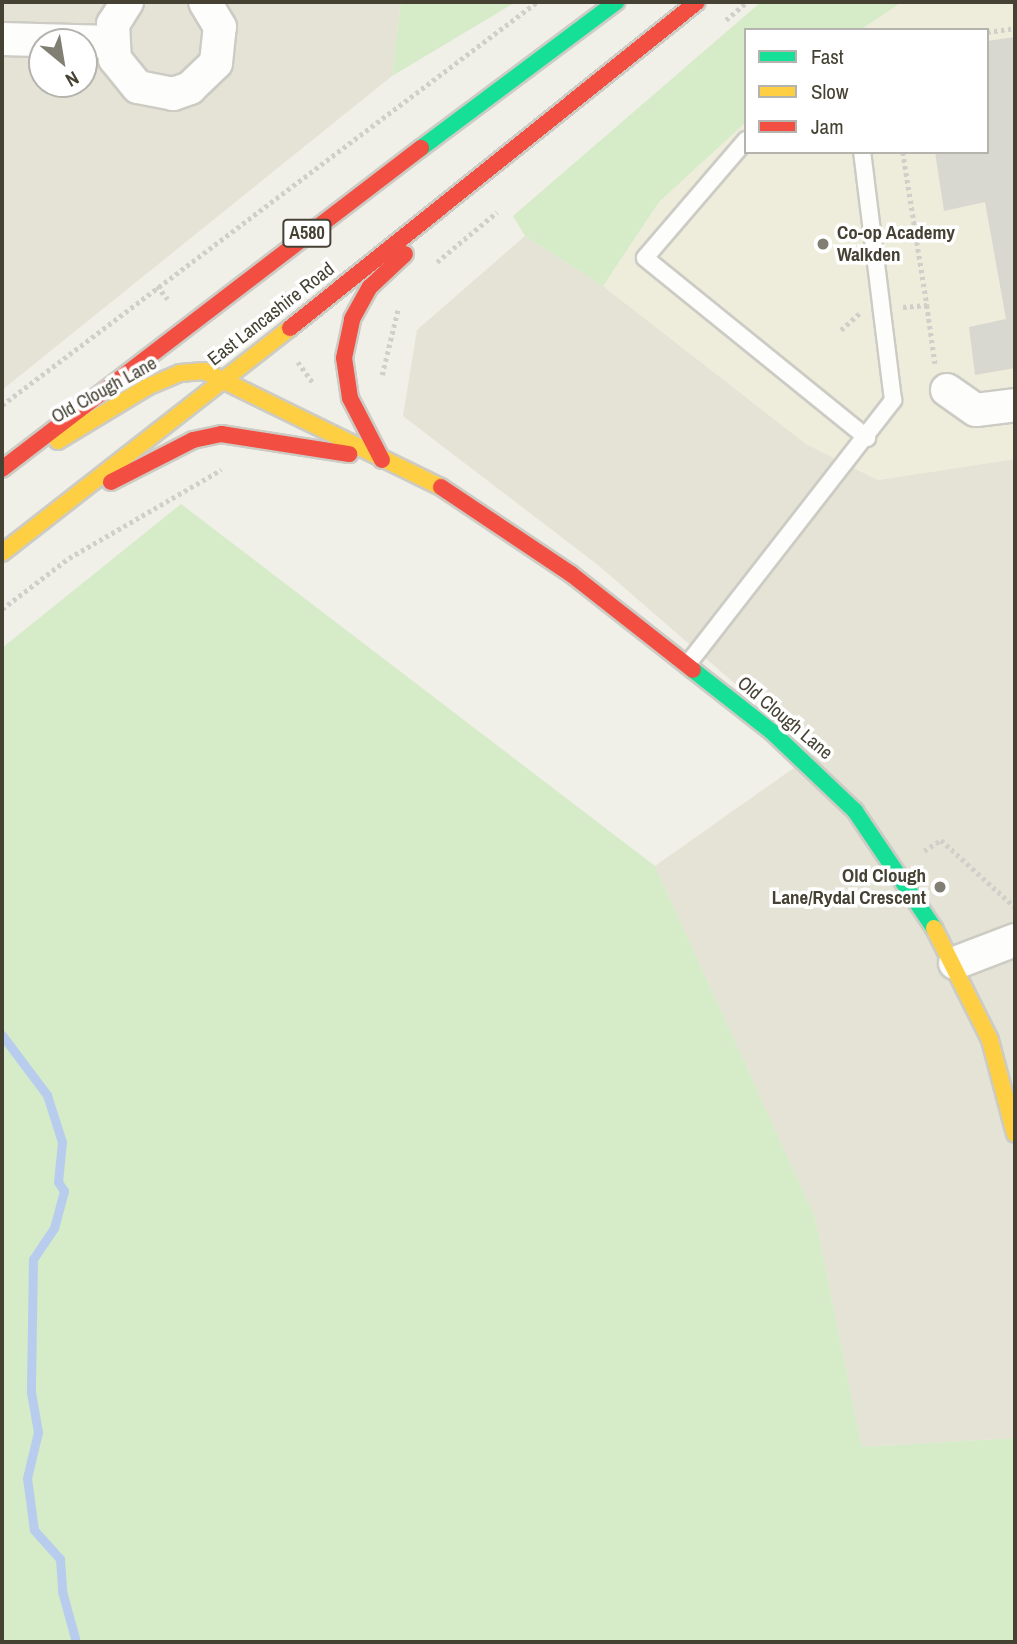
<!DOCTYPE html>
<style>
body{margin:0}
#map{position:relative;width:1017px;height:1644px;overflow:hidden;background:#f0efe8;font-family:"Archivo Narrow",sans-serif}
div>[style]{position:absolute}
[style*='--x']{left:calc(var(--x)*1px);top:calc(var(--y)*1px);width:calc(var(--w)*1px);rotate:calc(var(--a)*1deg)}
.residential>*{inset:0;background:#e4e3d5}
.education>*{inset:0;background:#eeecda}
.green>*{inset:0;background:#d6ebc8}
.stream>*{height:9px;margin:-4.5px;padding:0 4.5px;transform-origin:4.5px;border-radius:4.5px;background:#b8cdee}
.building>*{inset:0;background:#d9d8d0}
.path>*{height:4.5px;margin-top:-2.25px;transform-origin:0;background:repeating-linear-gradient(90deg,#d1cfc9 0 3.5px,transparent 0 7px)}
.roads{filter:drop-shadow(2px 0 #cccbc4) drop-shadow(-2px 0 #cccbc4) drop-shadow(0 2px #cccbc4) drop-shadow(0 -2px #cccbc4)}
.lane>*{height:16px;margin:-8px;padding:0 8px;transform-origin:8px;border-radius:8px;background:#fdfdfc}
.street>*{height:32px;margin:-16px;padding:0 16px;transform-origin:16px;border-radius:16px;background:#fdfdfc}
.fast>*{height:16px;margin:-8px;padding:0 8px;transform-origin:8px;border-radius:8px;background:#16e098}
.slow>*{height:16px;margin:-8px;padding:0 8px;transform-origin:8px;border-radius:8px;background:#ffcf43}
.jam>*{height:16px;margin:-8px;padding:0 8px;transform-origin:8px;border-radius:8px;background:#f24e42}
.dots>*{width:19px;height:19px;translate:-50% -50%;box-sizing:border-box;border:4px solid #fff;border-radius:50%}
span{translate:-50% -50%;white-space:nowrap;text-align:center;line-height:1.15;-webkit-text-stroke:7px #fff;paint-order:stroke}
.shield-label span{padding:2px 5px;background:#fff;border:2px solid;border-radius:5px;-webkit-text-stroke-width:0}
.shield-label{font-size:18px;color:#454234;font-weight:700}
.poi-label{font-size:19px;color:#454234;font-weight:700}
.left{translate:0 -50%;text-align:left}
.right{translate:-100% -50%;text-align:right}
.street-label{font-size:19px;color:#454234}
.frame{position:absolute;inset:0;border:4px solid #454234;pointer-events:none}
.legend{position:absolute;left:744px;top:28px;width:245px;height:126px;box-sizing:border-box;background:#fff;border:2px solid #b5b3ae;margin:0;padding:9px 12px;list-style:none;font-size:21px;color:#454234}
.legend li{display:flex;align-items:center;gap:14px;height:35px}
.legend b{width:35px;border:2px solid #b5b3ae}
.north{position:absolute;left:28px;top:28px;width:70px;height:70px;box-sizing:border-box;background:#fff;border:2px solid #b5b3ae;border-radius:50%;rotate:150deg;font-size:19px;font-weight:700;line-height:28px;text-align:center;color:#454234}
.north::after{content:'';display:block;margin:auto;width:24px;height:32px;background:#817f73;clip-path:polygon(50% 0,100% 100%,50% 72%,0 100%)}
</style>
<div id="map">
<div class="residential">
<div style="clip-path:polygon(evenodd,2px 2px,401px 2px,392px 76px,2px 390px,2px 2px,42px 42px,84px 42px,84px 84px,42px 84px,42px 42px)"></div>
<div style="clip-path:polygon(525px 236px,603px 286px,806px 444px,878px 480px,1015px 459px,1015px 1438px,862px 1447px,815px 1217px,655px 866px,815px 753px,598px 565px,403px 416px,417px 330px)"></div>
</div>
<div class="education">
<div style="clip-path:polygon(902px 2px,1015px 2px,1015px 459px,878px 480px,806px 444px,603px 286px,659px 202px,746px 122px,746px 152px,987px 152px,987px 30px,860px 30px)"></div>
</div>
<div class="green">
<div style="clip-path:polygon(401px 2px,516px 2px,392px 76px)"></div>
<div style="clip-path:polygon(761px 2px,902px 2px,860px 30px,746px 30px,746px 122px,659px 202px,603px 286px,525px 236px,513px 216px)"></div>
<div style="clip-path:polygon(181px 504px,655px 866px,815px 1217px,862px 1447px,1015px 1438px,1015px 1642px,2px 1642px,2px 648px)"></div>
</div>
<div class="stream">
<div style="--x:2;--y:1035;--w:75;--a:53.1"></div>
<div style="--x:47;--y:1095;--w:49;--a:72.3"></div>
<div style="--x:62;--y:1142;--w:40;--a:95.7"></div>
<div style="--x:58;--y:1182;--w:11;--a:56"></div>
<div style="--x:64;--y:1191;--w:38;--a:105"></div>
<div style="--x:54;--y:1228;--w:37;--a:124"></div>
<div style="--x:33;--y:1259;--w:133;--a:90.9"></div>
<div style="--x:31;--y:1392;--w:41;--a:80.1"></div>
<div style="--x:38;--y:1432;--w:47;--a:103.4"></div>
<div style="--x:27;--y:1478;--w:52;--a:82.3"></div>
<div style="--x:34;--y:1530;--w:39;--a:48"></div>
<div style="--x:60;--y:1559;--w:32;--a:86"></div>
<div style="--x:62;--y:1591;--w:53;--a:74.6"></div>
</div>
<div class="building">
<div style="clip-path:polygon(1015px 37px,1015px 368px,975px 375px,969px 327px,1006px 319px,985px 202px,944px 211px,935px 152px,987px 152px,987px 41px)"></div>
</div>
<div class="path">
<div style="--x:726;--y:20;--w:28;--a:-41"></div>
<div style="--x:987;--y:32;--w:28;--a:-8"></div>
<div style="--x:903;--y:152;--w:155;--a:81.1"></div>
<div style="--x:437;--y:262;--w:78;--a:-39.8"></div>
<div style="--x:157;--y:286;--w:17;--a:50"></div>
<div style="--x:903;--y:307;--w:24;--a:-5"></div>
<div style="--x:927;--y:305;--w:59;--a:82.1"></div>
<div style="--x:841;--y:330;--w:25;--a:-42"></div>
<div style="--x:298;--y:362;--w:26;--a:54"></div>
<div style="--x:382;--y:375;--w:68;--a:-76.4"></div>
<div style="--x:2;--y:405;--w:670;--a:-36.99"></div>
<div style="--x:2;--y:609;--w:84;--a:-37.3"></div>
<div style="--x:69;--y:558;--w:176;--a:-30.1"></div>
<div style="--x:924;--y:851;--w:20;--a:-33"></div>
<div style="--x:941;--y:840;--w:100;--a:42.2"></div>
</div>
<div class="roads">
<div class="lane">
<div style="--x:746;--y:140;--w:155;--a:130.6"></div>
<div style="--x:645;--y:258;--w:286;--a:39"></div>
<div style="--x:687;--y:665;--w:336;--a:-52.1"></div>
<div style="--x:893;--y:400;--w:250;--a:-97.1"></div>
</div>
<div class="street">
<div style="--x:127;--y:2;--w:26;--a:122"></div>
<div style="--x:113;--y:24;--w:35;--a:87"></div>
<div style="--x:115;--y:59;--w:36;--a:51"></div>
<div style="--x:138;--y:87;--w:36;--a:11"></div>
<div style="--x:173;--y:94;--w:18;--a:-19"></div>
<div style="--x:190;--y:88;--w:36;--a:-44"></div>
<div style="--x:216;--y:63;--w:36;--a:-84"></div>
<div style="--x:220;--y:27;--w:29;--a:-121"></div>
<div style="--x:2;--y:39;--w:109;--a:1.6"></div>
<div style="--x:947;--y:390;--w:35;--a:35"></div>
<div style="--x:976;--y:410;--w:39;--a:-7"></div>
<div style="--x:955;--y:963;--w:64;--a:-21"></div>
</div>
<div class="fast">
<div style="--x:421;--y:148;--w:244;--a:-36.8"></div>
<div style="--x:693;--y:670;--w:100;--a:38.1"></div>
<div style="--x:772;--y:732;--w:115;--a:43.6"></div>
<div style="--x:855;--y:811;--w:141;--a:56"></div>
</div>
<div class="slow">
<div style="--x:58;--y:441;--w:104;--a:-31.2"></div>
<div style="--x:147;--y:387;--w:36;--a:-23"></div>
<div style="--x:180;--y:373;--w:24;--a:-5"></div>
<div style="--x:204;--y:371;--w:264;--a:26.1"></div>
<div style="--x:2;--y:553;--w:365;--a:-38"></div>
<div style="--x:934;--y:928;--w:125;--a:63.4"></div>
<div style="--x:990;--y:1040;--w:97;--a:75.1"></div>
</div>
<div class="jam">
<div style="--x:290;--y:328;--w:521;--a:-38.69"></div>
<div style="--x:382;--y:460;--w:70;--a:-117.3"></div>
<div style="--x:350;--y:398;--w:40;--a:-98.5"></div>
<div style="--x:344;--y:358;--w:40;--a:-78"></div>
<div style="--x:352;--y:319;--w:37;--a:-61"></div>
<div style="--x:370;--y:287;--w:48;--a:-43.3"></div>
<div style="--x:2;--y:469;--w:528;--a:-37.46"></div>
<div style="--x:111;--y:482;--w:92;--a:-27.1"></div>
<div style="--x:193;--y:440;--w:29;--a:-12"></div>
<div style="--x:221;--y:434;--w:130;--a:8.9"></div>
<div style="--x:441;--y:487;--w:156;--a:33.8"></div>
<div style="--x:571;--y:574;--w:155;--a:38.2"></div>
</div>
</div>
<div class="dots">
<div style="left:823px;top:244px;background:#817f73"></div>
<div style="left:940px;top:887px;background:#817f73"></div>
</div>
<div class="shield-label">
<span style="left:307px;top:233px">A580</span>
</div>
<div class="poi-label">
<span class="left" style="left:837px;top:244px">Co-op Academy<br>Walkden</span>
<span class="right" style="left:926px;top:887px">Old Clough<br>Lane/Rydal Crescent</span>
</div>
<div class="street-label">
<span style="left:271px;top:314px;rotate:-38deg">East Lancashire Road</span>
<span style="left:104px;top:390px;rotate:-29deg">Old Clough Lane</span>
<span style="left:785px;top:718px;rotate:40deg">Old Clough Lane</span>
</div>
<div class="frame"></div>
<ul class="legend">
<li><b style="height:9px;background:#16e098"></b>Fast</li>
<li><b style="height:9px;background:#ffcf43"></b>Slow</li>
<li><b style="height:9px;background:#f24e42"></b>Jam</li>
</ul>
<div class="north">N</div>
</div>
